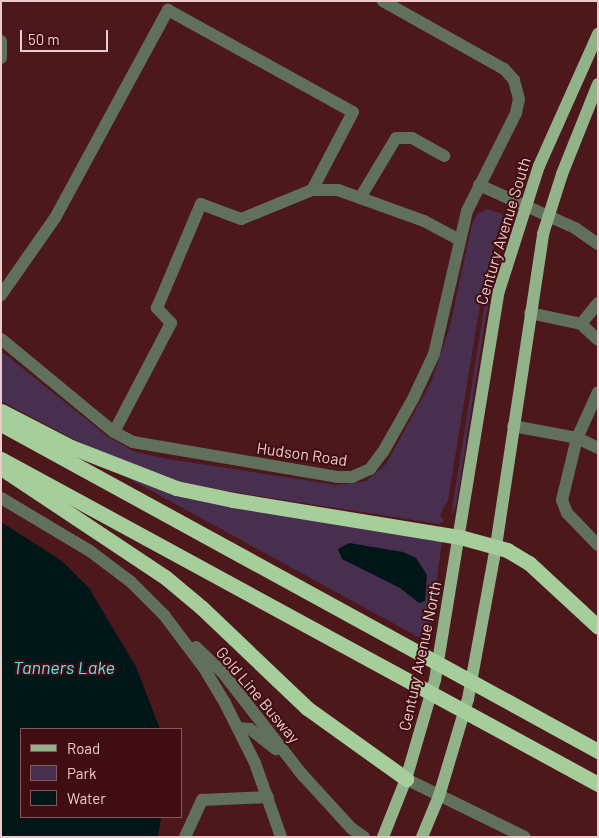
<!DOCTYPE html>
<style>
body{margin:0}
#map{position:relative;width:599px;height:838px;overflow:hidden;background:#4c181c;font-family:Barlow,sans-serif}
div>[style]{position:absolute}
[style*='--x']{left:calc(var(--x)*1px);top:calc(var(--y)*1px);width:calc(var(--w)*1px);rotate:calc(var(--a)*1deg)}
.green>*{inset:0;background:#482f4f}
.water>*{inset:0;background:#001617}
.minor>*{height:12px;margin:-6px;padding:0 6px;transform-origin:6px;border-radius:6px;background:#60705b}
.major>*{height:12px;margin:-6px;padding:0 6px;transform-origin:6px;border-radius:6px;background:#92b389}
.highway>*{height:15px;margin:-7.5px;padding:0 7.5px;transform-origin:7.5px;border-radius:7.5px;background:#a6ce9b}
span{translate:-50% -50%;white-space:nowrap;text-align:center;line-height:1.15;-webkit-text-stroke:4px #400d12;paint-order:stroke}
.street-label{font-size:16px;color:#edcbca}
.water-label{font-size:18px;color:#61e0e5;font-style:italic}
.frame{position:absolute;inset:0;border:2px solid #edcbca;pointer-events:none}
.legend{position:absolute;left:20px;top:728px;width:162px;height:90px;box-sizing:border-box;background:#400d12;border:1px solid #85595c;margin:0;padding:6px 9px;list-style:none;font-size:15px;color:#edcbca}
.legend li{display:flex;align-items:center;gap:10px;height:25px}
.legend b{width:25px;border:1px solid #85595c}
.scale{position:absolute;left:20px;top:30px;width:88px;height:22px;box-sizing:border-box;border:2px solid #edcbca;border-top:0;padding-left:6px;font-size:15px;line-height:18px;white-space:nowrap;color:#edcbca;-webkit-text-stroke:4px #400d12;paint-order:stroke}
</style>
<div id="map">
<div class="green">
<div style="clip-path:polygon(487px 209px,503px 214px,483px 286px,448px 500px,440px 515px,444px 521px,439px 524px,189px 485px,100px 453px,1px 401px,1px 351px,107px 436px,133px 451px,162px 458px,336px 485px,366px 481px,386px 464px,432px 380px,450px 326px,472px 224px,477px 214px)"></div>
<div style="clip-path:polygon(507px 222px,486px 315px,456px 506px,451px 515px,485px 303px)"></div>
<div style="clip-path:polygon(128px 475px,326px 523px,442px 542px,430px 629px,420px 638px,126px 477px)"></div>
</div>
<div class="water">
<div style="clip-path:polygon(1px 522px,62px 561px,89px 588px,136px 667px,160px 729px,21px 729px,21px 817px,161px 817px,158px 837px,1px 837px)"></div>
<div style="clip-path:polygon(349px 543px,403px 552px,416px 558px,427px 575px,425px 601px,419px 603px,400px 588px,342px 559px,338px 549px)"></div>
</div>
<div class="minor">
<div style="--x:1;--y:41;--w:17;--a:90"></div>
<div style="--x:479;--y:185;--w:105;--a:24.1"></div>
<div style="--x:575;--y:228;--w:28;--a:35"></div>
<div style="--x:360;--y:198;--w:70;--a:-59"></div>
<div style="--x:396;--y:138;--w:16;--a:0"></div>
<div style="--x:412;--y:138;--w:37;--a:29"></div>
<div style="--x:1;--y:295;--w:94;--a:-55"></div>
<div style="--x:55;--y:218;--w:237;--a:-61.5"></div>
<div style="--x:168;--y:10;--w:211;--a:28.9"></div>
<div style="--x:353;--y:112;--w:88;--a:117.7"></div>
<div style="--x:530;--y:313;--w:52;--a:12.2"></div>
<div style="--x:581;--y:324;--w:23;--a:43"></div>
<div style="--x:581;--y:324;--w:27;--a:-51"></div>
<div style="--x:1;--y:339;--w:146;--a:39.5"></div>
<div style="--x:114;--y:432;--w:21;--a:28"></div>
<div style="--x:133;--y:442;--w:207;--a:9.7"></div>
<div style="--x:337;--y:477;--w:15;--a:0"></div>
<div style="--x:352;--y:477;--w:20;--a:-24"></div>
<div style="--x:370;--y:469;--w:21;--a:-53"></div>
<div style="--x:383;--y:452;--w:61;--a:-60.5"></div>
<div style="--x:413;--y:399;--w:50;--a:-65"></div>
<div style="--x:434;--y:354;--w:147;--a:-77"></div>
<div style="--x:467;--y:211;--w:110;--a:-63.4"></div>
<div style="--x:516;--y:113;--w:14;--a:-78"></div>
<div style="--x:519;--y:99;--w:20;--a:-105"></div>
<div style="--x:514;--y:80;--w:15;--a:-132"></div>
<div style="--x:504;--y:69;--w:139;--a:-150.7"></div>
<div style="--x:598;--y:392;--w:51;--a:114.5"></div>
<div style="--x:577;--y:438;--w:64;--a:103.6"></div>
<div style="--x:562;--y:500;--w:14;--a:69"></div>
<div style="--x:567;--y:513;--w:45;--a:45.9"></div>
<div style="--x:513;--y:426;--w:65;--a:10.6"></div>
<div style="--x:577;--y:438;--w:23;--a:25"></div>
<div style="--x:114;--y:432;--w:123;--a:-62.4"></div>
<div style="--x:171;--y:323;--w:21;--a:-133"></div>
<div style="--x:157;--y:308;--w:113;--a:-67.1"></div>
<div style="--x:201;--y:204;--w:43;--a:20.6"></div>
<div style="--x:241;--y:219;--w:77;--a:-22.2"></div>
<div style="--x:312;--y:190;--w:26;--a:0"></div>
<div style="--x:338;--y:190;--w:91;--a:19.8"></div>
<div style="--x:424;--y:221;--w:40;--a:28"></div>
<div style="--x:1;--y:498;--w:104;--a:30.8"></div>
<div style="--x:90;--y:551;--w:51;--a:37.1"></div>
<div style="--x:131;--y:582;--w:47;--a:45"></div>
<div style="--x:164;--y:615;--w:66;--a:53"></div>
<div style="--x:204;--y:668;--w:41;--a:59"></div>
<div style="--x:225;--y:703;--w:67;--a:63.4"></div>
<div style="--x:255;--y:763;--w:78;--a:70.6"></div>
<div style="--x:196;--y:647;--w:37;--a:44"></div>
<div style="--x:223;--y:673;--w:132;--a:52.1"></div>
<div style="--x:238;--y:728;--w:12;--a:5"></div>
<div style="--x:250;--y:729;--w:33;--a:38"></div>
<div style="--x:299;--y:771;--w:77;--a:47.6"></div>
<div style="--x:351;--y:828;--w:16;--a:35"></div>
<div style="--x:406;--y:779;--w:132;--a:26"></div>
<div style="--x:185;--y:837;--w:41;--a:-65.3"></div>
<div style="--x:202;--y:800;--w:66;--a:-2.6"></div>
</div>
<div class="major">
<div style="--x:383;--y:837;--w:62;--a:-68.4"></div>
<div style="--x:406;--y:779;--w:103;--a:-73.7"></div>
<div style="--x:435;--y:680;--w:394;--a:-80.7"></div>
<div style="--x:499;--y:291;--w:131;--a:-72.3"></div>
<div style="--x:539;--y:166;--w:145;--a:-65.9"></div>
<div style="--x:422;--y:837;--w:44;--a:-67.5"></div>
<div style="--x:439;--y:796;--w:101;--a:-73.4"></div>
<div style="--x:468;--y:699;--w:156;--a:-79.6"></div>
<div style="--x:496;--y:546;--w:316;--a:-81.4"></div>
<div style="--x:543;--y:234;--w:63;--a:-72.4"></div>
<div style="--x:562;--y:174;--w:97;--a:-68.2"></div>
</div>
<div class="highway">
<div style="--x:1;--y:411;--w:79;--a:27.2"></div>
<div style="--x:71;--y:447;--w:113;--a:21.3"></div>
<div style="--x:176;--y:488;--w:58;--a:11.9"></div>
<div style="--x:233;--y:500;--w:230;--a:9.3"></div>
<div style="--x:460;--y:537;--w:49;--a:15.5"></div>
<div style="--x:507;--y:550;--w:26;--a:31"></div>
<div style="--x:529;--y:563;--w:94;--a:42.8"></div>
<div style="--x:1;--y:424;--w:681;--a:28.71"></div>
<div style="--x:1;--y:459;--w:680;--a:28.56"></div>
<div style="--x:7;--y:472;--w:190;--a:33.6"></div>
<div style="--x:165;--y:577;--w:48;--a:40"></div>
<div style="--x:202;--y:608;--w:145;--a:43.6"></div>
<div style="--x:307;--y:708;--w:122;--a:35.6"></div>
</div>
<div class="street-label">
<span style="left:503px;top:231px;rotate:-73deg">Century Avenue South</span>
<span style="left:302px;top:454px;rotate:8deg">Hudson Road</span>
<span style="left:420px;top:656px;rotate:-78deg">Century Avenue North</span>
<span style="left:258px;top:695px;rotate:50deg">Gold Line Busway</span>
</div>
<div class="water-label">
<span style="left:64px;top:667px">Tanners Lake</span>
</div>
<div class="frame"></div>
<ul class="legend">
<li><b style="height:6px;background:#92b389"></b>Road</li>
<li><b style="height:14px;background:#482f4f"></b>Park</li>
<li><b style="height:14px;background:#001617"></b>Water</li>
</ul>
<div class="scale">50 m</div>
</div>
